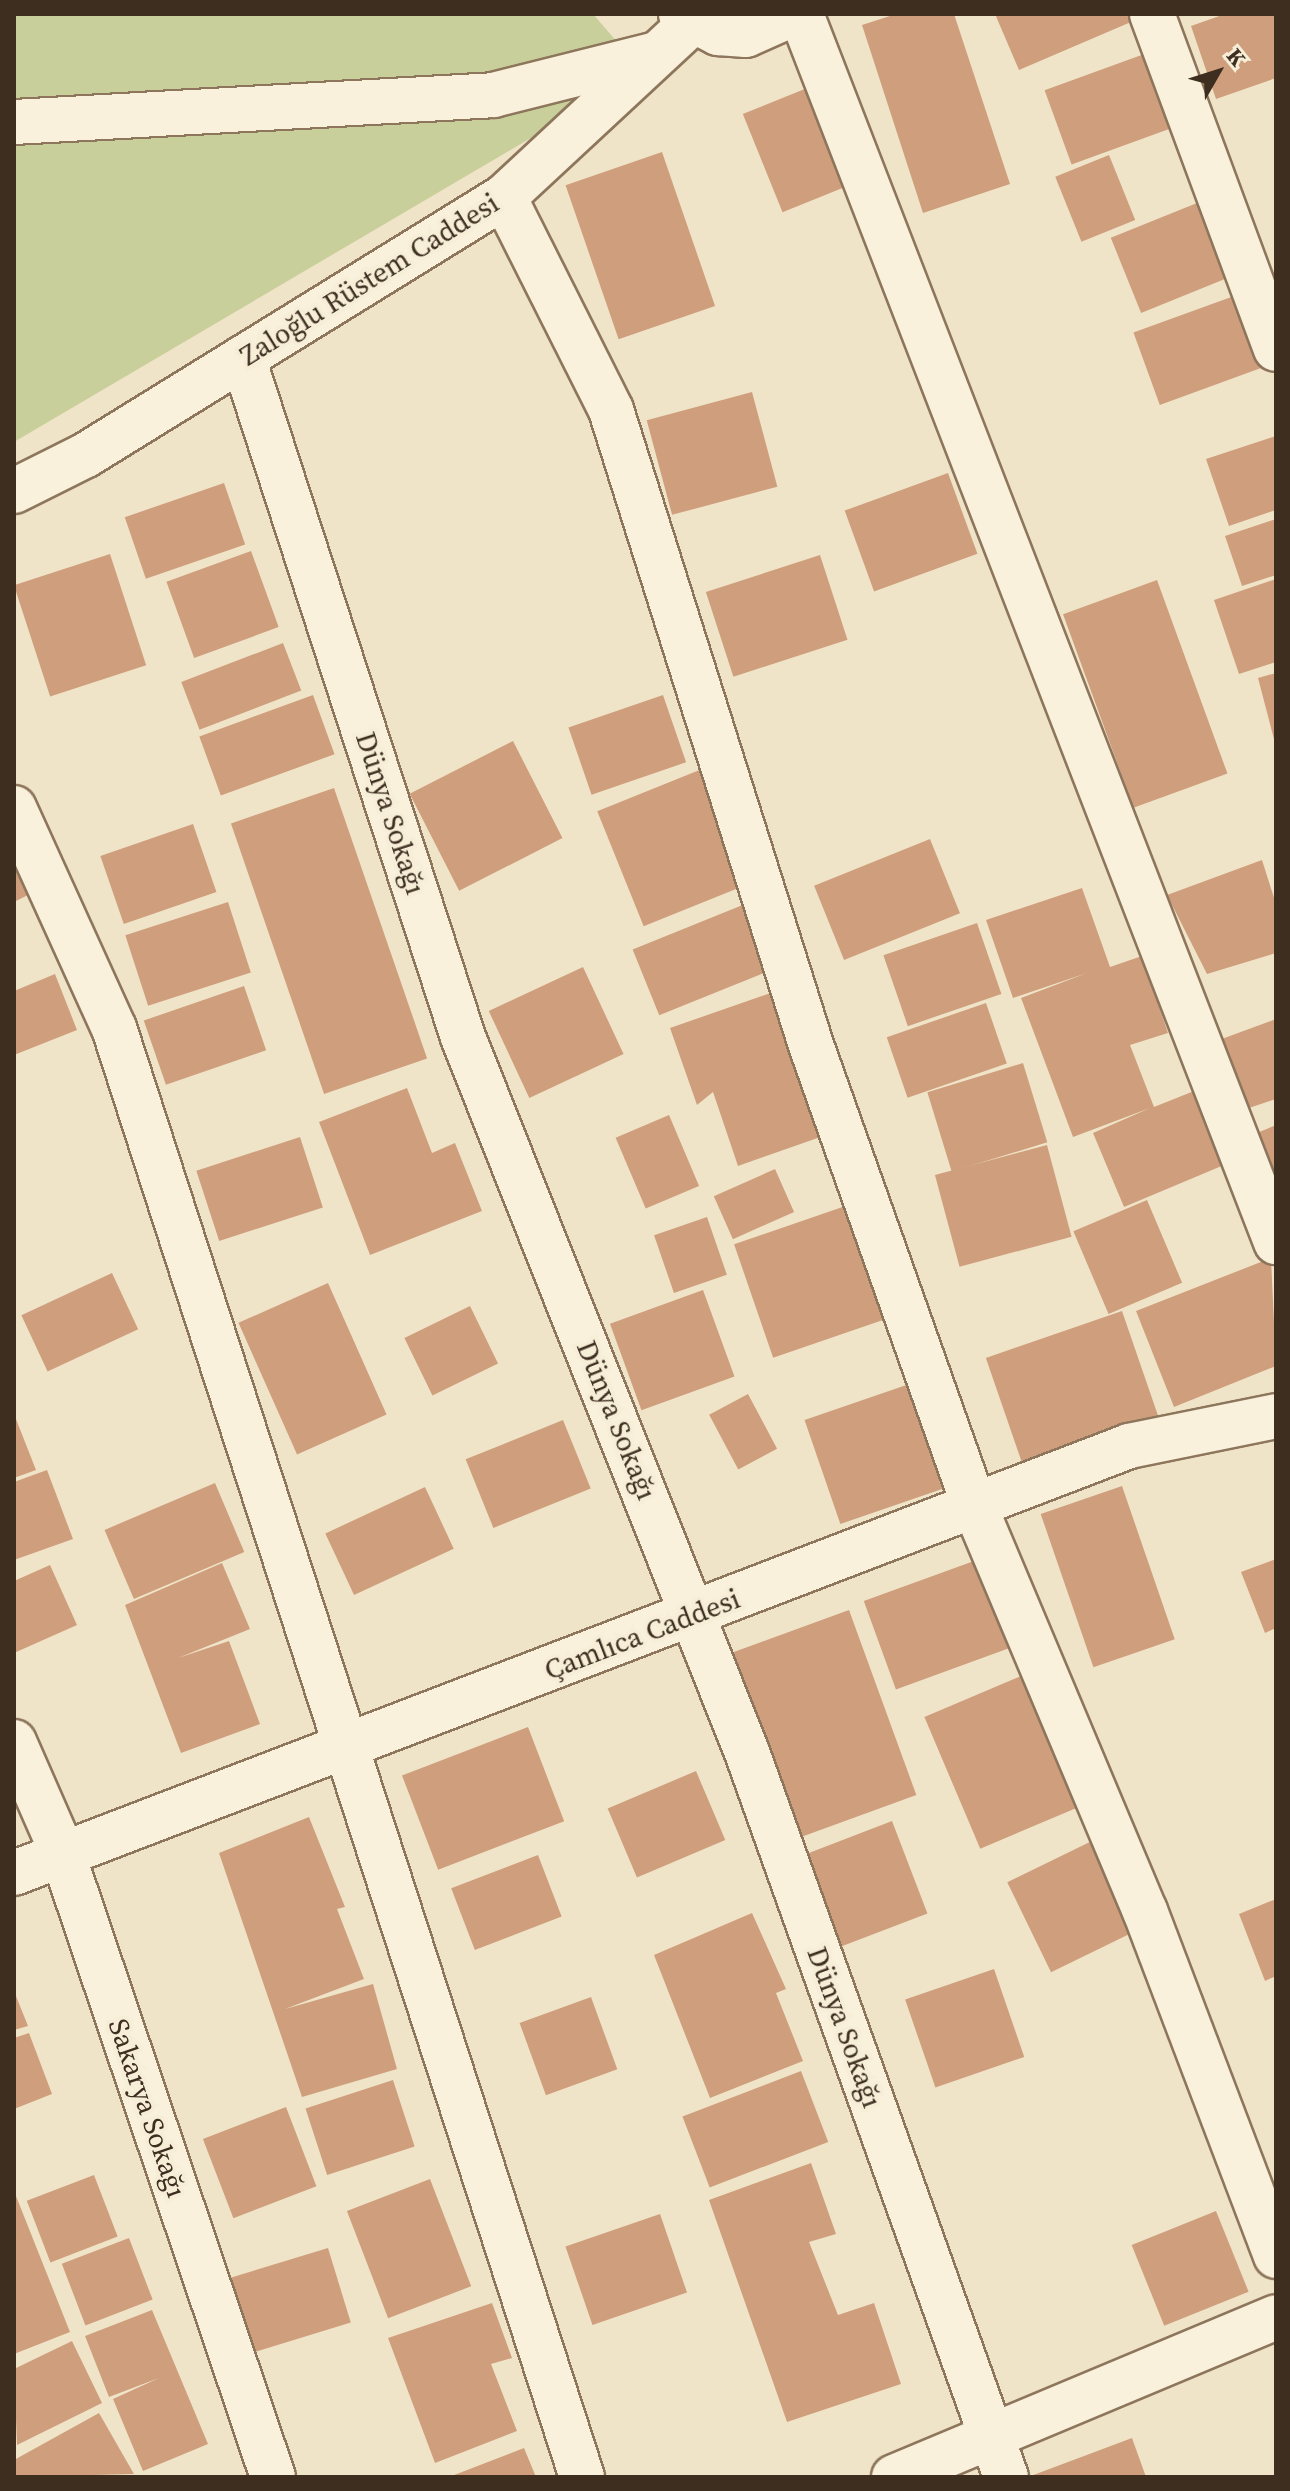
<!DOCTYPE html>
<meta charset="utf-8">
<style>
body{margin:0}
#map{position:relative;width:1290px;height:2491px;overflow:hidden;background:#f0e4c8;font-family:"Source Serif 4",serif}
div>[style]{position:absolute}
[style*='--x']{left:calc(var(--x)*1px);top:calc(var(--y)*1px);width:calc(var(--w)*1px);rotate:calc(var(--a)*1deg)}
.green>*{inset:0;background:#c9cf9b}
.building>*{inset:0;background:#cf9f7d;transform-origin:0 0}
.roads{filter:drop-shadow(2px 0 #8d765c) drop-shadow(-2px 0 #8d765c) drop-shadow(0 2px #8d765c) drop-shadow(0 -2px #8d765c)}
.minor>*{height:44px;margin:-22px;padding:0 22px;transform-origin:22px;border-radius:22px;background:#faf1dc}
span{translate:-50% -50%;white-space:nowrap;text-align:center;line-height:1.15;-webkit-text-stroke:8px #f7eed8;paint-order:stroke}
.street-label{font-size:28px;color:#3d2e20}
.frame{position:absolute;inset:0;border:16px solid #3d2e20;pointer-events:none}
.north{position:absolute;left:1178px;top:32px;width:80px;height:80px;-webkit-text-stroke:6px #f7eed8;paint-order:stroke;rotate:51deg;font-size:22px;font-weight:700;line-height:32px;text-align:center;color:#3d2e20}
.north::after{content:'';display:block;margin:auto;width:28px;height:36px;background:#3d2e20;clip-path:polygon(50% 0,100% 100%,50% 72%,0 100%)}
</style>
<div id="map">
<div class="green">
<div style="clip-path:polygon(14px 14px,593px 14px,643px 72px,14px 442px)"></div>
</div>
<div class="building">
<div style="clip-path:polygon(896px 14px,954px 14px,1010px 184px,923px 213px,862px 25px)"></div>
<div style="clip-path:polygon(995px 14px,1136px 14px,1138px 19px,1019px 70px)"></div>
<div style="clip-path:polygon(1225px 14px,1276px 14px,1276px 78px,1216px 99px,1191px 26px)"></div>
<div style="left:1147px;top:53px;width:79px;height:109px;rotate:70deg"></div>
<div style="left:817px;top:84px;width:106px;height:80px;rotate:68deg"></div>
<div style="left:662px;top:152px;width:163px;height:102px;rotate:71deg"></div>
<div style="left:1109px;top:155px;width:70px;height:58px;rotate:68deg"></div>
<div style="left:1197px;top:203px;width:81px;height:93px;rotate:68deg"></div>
<div style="left:1234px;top:296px;width:77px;height:107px;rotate:70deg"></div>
<div style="left:752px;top:392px;width:98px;height:109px;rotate:75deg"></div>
<div style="clip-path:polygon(1276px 436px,1276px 510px,1229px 526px,1206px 459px)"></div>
<div style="left:948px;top:473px;width:86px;height:110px;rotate:70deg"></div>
<div style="left:224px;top:483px;width:65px;height:105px;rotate:71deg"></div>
<div style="clip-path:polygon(1276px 519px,1276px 575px,1242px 586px,1225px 536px)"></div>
<div style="left:251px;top:551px;width:81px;height:90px;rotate:70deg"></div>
<div style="left:110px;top:554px;width:117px;height:101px;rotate:72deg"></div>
<div style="left:820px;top:555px;width:89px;height:120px;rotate:72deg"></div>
<div style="clip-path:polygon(1276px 579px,1276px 662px,1239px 674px,1214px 600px)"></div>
<div style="left:1157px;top:580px;width:206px;height:100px;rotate:70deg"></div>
<div style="left:283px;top:643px;width:51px;height:109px;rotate:69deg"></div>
<div style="clip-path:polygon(1276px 673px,1276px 743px,1275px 743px,1258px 678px)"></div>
<div style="left:313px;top:695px;width:63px;height:121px;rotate:70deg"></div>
<div style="left:663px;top:695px;width:71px;height:100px;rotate:71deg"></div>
<div style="left:513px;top:741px;width:109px;height:116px;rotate:63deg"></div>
<div style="left:702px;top:769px;width:124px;height:113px;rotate:68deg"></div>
<div style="left:334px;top:788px;width:286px;height:109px;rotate:71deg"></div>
<div style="left:193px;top:824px;width:72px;height:98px;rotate:71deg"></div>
<div style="left:930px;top:839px;width:80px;height:125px;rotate:68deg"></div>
<div style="clip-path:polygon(14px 843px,38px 890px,14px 902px)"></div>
<div style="clip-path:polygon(1262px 860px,1276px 904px,1276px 953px,1207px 974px,1167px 895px)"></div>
<div style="clip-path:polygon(1082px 888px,1110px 967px,1142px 956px,1168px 1033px,1130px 1045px,1154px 1107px,1194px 1091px,1224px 1165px,1124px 1207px,1093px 1133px,1150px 1108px,1073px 1137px,1021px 998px,1087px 973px,1013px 998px,986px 920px)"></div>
<div style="left:755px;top:900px;width:71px;height:132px;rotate:68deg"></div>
<div style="left:228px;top:902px;width:74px;height:108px;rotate:72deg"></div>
<div style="left:977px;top:923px;width:75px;height:99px;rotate:71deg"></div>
<div style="left:583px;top:967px;width:96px;height:104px;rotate:65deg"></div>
<div style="clip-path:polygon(55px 974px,77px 1030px,14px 1055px,14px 991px)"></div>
<div style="left:244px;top:986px;width:68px;height:106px;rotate:71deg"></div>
<div style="clip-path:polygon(779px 990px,829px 1134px,738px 1166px,713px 1092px,697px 1105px,670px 1028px)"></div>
<div style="left:986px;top:1003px;width:64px;height:105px;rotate:71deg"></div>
<div style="clip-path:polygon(1276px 1019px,1276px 1099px,1243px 1110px,1219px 1040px)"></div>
<div style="left:1023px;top:1063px;width:83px;height:100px;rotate:73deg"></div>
<div style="clip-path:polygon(407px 1088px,432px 1153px,455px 1143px,482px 1211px,370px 1255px,319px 1122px)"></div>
<div style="left:669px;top:1115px;width:77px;height:58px;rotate:67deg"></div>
<div style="clip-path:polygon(1276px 1125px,1276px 1202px,1252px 1135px)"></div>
<div style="left:300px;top:1137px;width:74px;height:109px;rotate:72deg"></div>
<div style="left:1047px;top:1145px;width:95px;height:116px;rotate:75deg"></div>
<div style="left:775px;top:1169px;width:47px;height:67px;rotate:66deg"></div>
<div style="left:1147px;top:1200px;width:90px;height:80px;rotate:67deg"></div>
<div style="left:857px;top:1202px;width:120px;height:130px;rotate:71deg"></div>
<div style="left:707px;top:1217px;width:61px;height:56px;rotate:71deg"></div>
<div style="clip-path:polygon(1271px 1258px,1276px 1366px,1174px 1407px,1136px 1311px)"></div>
<div style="left:112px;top:1273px;width:62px;height:100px;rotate:65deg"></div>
<div style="left:328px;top:1283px;width:144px;height:98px;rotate:66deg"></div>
<div style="left:703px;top:1290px;width:92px;height:99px;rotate:70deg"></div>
<div style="left:470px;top:1306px;width:64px;height:73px;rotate:64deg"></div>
<div style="left:1122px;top:1311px;width:115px;height:144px;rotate:71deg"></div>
<div style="left:918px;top:1381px;width:110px;height:120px;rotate:71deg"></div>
<div style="left:748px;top:1394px;width:62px;height:44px;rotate:62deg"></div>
<div style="clip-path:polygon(14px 1414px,36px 1470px,14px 1478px)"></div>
<div style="left:563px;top:1420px;width:74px;height:105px;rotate:68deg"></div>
<div style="clip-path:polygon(47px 1470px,73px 1539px,14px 1560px,14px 1482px)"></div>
<div style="left:215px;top:1483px;width:75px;height:120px;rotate:67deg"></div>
<div style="left:1122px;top:1486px;width:162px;height:86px;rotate:71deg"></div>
<div style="left:425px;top:1487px;width:68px;height:110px;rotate:65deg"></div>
<div style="left:985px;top:1557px;width:94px;height:129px;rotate:70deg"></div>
<div style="clip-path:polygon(1276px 1559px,1276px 1628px,1265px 1633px,1241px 1572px)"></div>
<div style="clip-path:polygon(222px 1563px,250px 1629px,178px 1658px,229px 1641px,260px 1724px,181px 1753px,125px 1605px)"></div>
<div style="clip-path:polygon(50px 1565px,77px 1625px,14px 1653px,14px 1581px)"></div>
<div style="left:849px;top:1610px;width:197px;height:146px;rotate:70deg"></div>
<div style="left:1033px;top:1671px;width:143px;height:118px;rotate:67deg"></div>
<div style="left:528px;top:1727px;width:101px;height:135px;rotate:69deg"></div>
<div style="left:696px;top:1771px;width:75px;height:96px;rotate:67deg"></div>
<div style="clip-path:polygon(309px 1817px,345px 1907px,337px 1909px,364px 1979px,285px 2009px,373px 1984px,397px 2069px,302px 2097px,219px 1853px)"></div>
<div style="left:892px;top:1821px;width:99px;height:96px;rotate:69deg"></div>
<div style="left:1098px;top:1838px;width:100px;height:101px;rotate:64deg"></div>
<div style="left:538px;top:1855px;width:66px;height:93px;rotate:69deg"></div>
<div style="clip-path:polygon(1276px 1899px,1276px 1976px,1265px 1981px,1239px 1914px)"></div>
<div style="clip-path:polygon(752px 1913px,786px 1989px,776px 1993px,803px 2061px,710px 2098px,654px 1955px)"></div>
<div style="left:994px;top:1969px;width:93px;height:94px;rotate:71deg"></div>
<div style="clip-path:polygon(14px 1991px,28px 2026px,14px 2030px)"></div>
<div style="left:591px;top:1997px;width:77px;height:76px;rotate:70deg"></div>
<div style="clip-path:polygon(29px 2033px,52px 2094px,14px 2109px,14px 2038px)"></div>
<div style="left:801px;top:2071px;width:76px;height:127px;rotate:69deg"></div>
<div style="left:393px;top:2080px;width:70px;height:92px;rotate:72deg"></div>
<div style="left:286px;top:2107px;width:85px;height:89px;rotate:69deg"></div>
<div style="clip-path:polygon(811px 2163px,836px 2234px,809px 2242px,838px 2315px,874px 2303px,901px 2384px,787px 2422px,709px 2200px)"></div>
<div style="left:94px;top:2175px;width:66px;height:72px;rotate:69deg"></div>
<div style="left:430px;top:2179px;width:115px;height:89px;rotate:69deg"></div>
<div style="clip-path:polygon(14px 2191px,70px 2332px,14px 2354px)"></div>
<div style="left:1216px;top:2211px;width:87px;height:91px;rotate:68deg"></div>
<div style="left:660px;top:2214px;width:83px;height:100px;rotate:71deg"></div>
<div style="left:129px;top:2238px;width:66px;height:72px;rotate:69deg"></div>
<div style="left:328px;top:2248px;width:78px;height:125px;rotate:73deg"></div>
<div style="clip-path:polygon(492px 2303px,512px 2358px,491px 2364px,517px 2431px,435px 2463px,388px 2338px)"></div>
<div style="clip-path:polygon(152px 2310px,208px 2444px,143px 2471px,113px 2399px,159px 2378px,109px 2397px,85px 2336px)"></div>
<div style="clip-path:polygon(72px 2341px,102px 2403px,17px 2445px,14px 2369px)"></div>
<div style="clip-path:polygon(99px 2413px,134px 2474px,15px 2477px,14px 2460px)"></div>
<div style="clip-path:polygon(1132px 2438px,1146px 2477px,1028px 2477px)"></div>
<div style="clip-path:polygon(524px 2448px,536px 2477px,449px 2477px)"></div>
</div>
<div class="roads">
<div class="minor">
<div style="--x:681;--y:14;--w:42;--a:27.2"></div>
<div style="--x:718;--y:33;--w:28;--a:4"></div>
<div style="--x:746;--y:35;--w:51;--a:-24.1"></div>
<div style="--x:801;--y:14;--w:1317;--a:68.85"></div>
<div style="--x:1152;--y:14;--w:357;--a:69.7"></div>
<div style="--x:14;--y:122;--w:480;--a:-3.2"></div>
<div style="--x:493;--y:95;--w:168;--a:-14.1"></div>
<div style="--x:504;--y:197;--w:238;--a:63.3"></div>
<div style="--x:611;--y:410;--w:666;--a:72.52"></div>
<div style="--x:811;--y:1045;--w:490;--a:70.5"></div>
<div style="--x:975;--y:1507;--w:438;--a:67.2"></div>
<div style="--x:1145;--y:1911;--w:369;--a:69.2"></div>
<div style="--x:243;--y:358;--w:714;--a:72.05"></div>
<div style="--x:463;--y:1037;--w:772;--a:68.35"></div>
<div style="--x:748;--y:1755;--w:767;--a:70.34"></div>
<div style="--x:14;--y:491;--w:80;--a:-26.6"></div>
<div style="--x:86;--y:455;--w:491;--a:-31.7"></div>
<div style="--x:504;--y:197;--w:255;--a:-42.9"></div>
<div style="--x:14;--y:808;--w:242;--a:65.6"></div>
<div style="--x:114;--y:1028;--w:1523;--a:72.1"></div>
<div style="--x:14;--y:1742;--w:120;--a:66.4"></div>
<div style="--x:62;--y:1852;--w:660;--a:71.35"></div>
<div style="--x:14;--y:1873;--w:1194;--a:-20.95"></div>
<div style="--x:1129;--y:1446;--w:150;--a:-11.5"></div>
<div style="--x:894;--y:2477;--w:414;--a:-22.7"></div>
</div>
</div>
<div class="street-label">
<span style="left:369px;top:279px;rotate:-32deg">Zaloğlu Rüstem Caddesi</span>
<span style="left:391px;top:813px;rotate:72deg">Dünya Sokağı</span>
<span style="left:617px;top:1420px;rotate:68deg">Dünya Sokağı</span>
<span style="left:642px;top:1634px;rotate:-21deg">Çamlıca Caddesi</span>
<span style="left:845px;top:2027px;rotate:70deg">Dünya Sokağı</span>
<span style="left:148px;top:2108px;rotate:71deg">Sakarya Sokağı</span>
</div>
<div class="frame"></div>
<div class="north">K</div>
</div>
